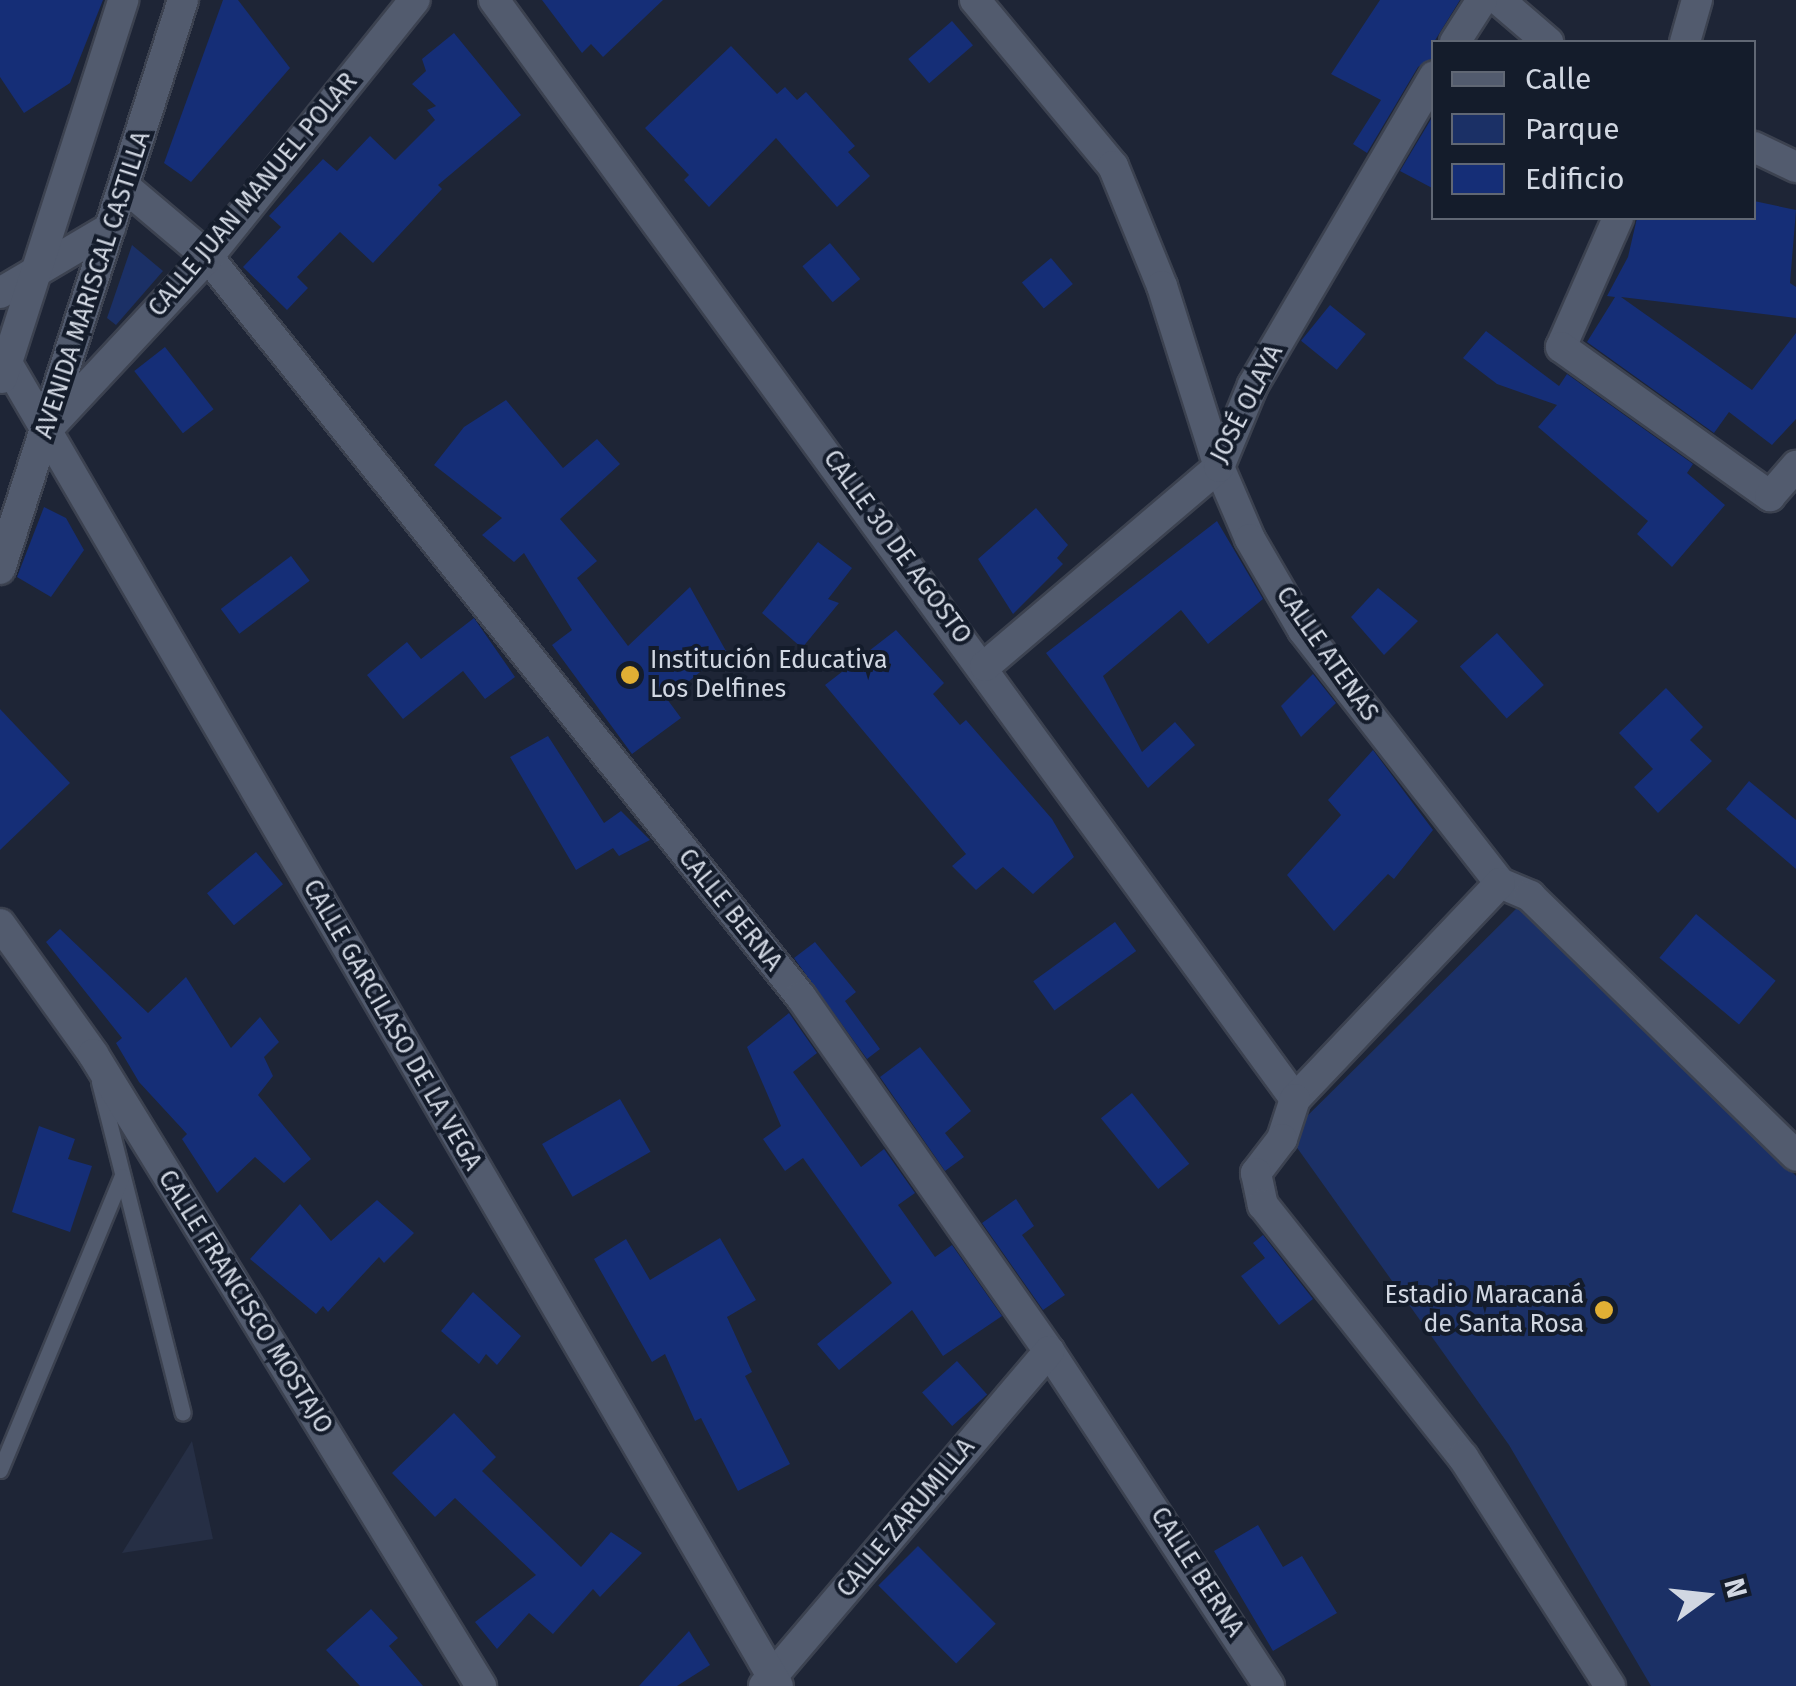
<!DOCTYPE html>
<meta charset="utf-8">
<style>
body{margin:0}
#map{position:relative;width:1796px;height:1686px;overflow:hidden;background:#1e2536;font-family:"Fira Sans",sans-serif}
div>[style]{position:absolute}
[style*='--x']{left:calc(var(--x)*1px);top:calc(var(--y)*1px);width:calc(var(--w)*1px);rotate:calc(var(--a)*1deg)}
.built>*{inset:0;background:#262f45}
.green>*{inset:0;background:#1b3066}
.building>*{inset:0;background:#152e77;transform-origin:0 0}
.roads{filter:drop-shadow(2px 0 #3c4250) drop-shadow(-2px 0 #3c4250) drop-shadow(0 2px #3c4250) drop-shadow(0 -2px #3c4250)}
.lane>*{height:15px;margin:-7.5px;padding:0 7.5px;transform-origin:7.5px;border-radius:7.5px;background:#525b6e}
.street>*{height:30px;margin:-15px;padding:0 15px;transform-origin:15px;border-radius:15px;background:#525b6e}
.secondary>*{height:30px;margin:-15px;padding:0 15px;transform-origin:15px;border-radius:15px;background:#525b6e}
.dots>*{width:28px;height:28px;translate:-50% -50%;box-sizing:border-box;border:5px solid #141c2b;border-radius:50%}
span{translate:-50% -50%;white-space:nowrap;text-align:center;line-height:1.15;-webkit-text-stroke:8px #141c2b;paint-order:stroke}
.street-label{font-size:25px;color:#d1d7e2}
.poi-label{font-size:25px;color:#d1d7e2}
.left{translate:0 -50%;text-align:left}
.right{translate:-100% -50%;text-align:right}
.legend{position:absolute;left:1431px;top:40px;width:325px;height:180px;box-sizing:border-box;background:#141c2b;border:2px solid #606774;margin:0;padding:12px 18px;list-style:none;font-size:30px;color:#d1d7e2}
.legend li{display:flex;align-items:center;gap:20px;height:50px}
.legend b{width:50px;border:2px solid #606774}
.north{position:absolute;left:1656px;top:1546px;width:100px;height:100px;-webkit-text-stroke:8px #141c2b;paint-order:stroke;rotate:75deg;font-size:28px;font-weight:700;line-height:40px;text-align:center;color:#d1d7e2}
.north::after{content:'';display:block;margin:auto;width:35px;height:45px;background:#d1d7e2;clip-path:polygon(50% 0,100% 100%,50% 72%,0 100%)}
</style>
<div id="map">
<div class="built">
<div style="clip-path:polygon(192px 1441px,213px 1539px,122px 1553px)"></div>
</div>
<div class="green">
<div style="clip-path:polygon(132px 245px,163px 271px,116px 325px,107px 318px)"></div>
<div style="clip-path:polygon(1526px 899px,1796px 1176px,1796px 1686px,1651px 1686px,1509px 1445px,1288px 1135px)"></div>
</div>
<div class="building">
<div style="clip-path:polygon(0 0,103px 0,70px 83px,24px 113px,0 77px)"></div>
<div style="clip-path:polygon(223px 0,238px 0,290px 68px,191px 182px,164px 163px)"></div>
<div style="clip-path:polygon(542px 0,663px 0,603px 57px,591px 44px,582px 53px)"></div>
<div style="clip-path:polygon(1380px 0,1460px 0,1434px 42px,1434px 57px,1418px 67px,1367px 153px,1353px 144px,1381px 100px,1331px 74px)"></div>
<div style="left:952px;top:21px;width:32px;height:58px;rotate:49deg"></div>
<div style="clip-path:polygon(454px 33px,521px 115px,438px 185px,442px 189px,373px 263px,340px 232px,297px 277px,308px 288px,287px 310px,243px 267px,281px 227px,269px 216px,323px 159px,337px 171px,370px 136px,395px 160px,435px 120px,427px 110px,436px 106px,412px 84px,426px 71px,422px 59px)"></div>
<div style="clip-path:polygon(731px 46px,777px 94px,785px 87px,797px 100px,806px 92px,855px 146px,848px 152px,870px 176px,837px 207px,776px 138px,709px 207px,684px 180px,689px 175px,645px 128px)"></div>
<div style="clip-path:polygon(1434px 114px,1434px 189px,1400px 171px)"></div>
<div style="clip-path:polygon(1754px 201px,1796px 210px,1790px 283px,1796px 287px,1796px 318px,1621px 297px,1752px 390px,1796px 333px,1796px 419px,1772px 445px,1729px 412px,1714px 433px,1587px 342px,1615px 297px,1607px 296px,1628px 257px,1637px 218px,1754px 218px)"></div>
<div style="left:830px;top:243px;width:47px;height:36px;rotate:50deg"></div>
<div style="left:1051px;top:258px;width:34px;height:38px;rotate:50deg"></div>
<div style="left:1330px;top:305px;width:46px;height:46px;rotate:39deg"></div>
<div style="clip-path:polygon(1486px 331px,1559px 386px,1567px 374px,1693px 464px,1687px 473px,1725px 505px,1672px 567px,1637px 534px,1648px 521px,1538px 427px,1557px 405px,1497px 384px,1463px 358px)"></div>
<div style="left:165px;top:347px;width:79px;height:39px;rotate:52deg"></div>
<div style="clip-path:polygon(506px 400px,563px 468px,597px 439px,620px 464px,560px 519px,597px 561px,577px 578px,628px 646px,690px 587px,726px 651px,667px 699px,681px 718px,632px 754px,552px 645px,572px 630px,524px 553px,514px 562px,482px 535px,502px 518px,434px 465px,464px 427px)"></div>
<div style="clip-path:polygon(44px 507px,66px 518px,84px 550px,51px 597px,17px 577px)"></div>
<div style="clip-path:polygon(1036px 508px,1068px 545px,1057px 558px,1063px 564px,1013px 614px,978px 559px)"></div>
<div style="clip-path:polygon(1217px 521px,1263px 599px,1208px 644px,1181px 610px,1103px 676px,1142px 752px,1175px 722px,1195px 745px,1148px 788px,1046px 653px)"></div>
<div style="clip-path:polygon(818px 542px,852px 568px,828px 599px,839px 603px,802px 648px,762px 613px)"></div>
<div style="left:291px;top:556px;width:31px;height:88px;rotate:53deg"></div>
<div style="clip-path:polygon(1378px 588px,1418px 621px,1384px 655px,1351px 617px)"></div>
<div style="clip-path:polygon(474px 618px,515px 677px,485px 699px,463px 671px,403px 719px,367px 675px,407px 642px,421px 659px)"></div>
<div style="clip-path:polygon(896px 630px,944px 683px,933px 694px,960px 725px,966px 720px,1052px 819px,1074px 857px,1033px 894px,1003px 867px,976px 890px,952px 866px,966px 854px,825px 685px)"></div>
<div style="left:1497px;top:633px;width:70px;height:50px;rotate:48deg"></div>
<div style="clip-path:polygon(1313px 674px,1336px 703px,1301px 737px,1281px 706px)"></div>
<div style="clip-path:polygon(1666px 688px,1703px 727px,1690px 740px,1712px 761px,1658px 813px,1634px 787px,1653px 769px,1619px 733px)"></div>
<div style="clip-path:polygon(0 709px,70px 783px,0 850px)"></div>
<div style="clip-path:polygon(548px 736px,604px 823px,621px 811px,650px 840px,619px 856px,613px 848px,576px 870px,510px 757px)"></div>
<div style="clip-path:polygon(1373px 750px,1433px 830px,1394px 879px,1388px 874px,1334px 931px,1287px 875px,1341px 815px,1328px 800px)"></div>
<div style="clip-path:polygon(1749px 781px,1796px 820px,1796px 869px,1726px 809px)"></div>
<div style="left:256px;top:852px;width:42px;height:64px;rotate:50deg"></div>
<div style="left:1696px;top:914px;width:104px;height:57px;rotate:40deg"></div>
<div style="left:1115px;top:922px;width:36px;height:101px;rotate:54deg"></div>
<div style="clip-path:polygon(60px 929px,148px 1013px,186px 977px,231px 1048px,260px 1017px,279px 1042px,264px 1057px,273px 1076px,258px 1095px,311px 1159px,284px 1183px,255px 1157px,217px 1193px,182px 1139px,187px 1134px,139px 1082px,116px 1043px,122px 1038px,46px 942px)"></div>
<div style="clip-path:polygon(815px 942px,856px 992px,845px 1001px,880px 1049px,867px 1059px,794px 958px)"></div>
<div style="clip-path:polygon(789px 1013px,817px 1053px,793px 1072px,861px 1167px,884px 1149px,915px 1193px,898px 1205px,935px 1257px,952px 1245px,1002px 1316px,943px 1356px,912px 1310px,839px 1370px,817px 1344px,892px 1283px,803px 1158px,785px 1171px,763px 1139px,781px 1126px,747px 1047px)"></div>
<div style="clip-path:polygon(920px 1047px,971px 1111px,945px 1133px,964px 1157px,945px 1171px,880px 1077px)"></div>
<div style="left:1132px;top:1093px;width:91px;height:40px;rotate:51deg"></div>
<div style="left:620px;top:1099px;width:61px;height:90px;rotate:60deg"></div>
<div style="clip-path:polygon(39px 1126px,75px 1139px,68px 1159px,92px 1166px,70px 1232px,12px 1212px)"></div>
<div style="clip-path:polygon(1016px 1199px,1034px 1226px,1022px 1235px,1065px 1295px,1043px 1310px,982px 1223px)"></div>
<div style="clip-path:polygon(377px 1200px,414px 1233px,384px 1263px,379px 1257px,328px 1312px,323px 1306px,316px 1314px,250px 1259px,300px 1204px,331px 1241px)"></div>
<div style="clip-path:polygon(1263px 1235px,1313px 1299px,1279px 1325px,1241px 1276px,1265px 1258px,1253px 1243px)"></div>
<div style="clip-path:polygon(720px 1238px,756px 1300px,727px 1317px,752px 1372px,745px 1376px,790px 1464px,738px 1491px,701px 1418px,695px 1421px,665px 1354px,652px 1362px,594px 1259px,626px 1239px,650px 1280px)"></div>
<div style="clip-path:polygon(473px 1292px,521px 1336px,497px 1365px,486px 1354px,479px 1364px,441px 1331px)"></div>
<div style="left:957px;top:1361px;width:45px;height:47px;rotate:48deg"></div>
<div style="clip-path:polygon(454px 1413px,496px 1457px,482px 1471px,581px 1567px,611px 1532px,642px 1553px,600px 1597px,593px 1589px,553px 1634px,529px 1613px,497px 1649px,475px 1622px,536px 1575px,455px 1498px,435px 1517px,392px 1473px)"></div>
<div style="clip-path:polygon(1258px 1525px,1283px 1567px,1302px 1556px,1337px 1613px,1273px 1651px,1214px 1551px)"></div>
<div style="left:918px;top:1546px;width:110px;height:56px;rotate:45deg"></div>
<div style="clip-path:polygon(371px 1609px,398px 1638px,389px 1646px,423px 1686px,360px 1686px,326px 1650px)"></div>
<div style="clip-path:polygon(689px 1631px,710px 1665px,677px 1686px,639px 1686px)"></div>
</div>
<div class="roads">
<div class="lane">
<div style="--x:99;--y:1082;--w:341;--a:75.8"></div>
<div style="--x:0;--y:1470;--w:318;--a:-67.5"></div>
</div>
<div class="street">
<div style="--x:494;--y:0;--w:1360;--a:53.91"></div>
<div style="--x:975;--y:0;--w:216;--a:50.3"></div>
<div style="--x:1113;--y:166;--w:130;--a:67.8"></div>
<div style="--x:1162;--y:286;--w:190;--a:72.5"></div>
<div style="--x:1219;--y:467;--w:78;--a:66.7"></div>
<div style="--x:1250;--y:539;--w:105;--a:59.8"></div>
<div style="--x:1303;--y:630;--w:321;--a:52.1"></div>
<div style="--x:1500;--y:883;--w:33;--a:23"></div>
<div style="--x:1530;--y:896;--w:372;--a:44.3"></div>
<div style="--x:1499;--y:0;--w:65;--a:40.6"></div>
<div style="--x:1455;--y:42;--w:50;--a:-57.3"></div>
<div style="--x:1685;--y:42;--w:44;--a:-74.1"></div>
<div style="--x:1754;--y:147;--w:47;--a:25.5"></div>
<div style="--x:124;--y:186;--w:110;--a:40.2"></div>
<div style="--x:208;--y:257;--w:948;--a:51.29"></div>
<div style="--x:801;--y:997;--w:432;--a:55"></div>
<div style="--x:1049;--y:1351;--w:401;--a:56.7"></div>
<div style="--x:1618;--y:218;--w:141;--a:113.8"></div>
<div style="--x:1561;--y:347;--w:257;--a:35.5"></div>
<div style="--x:1770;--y:496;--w:40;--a:-49"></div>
<div style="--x:0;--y:293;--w:128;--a:-30.6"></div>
<div style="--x:985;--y:666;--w:307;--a:-40.4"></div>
<div style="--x:1219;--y:467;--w:89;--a:-67.5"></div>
<div style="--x:1253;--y:385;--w:358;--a:-59.6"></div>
<div style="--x:1500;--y:883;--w:298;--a:133.5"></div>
<div style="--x:1295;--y:1099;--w:42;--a:108"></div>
<div style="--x:1282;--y:1139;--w:43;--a:127.4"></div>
<div style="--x:1256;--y:1173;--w:33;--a:78"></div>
<div style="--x:1263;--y:1205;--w:322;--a:51.6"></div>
<div style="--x:1463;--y:1457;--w:272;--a:57.3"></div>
<div style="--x:0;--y:924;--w:160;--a:54.4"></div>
<div style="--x:93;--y:1054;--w:742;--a:58.45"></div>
<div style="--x:764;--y:1686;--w:440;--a:-49.6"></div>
</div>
<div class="secondary">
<div style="--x:7;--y:363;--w:1531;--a:59.77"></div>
<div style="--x:2;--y:378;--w:397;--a:-72.2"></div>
<div style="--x:53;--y:423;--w:227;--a:-47"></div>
<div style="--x:208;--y:257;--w:330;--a:-51.2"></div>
<div style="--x:0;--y:569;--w:598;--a:-72.17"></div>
</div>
</div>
<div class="dots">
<div style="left:630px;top:675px;background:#e1af34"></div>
<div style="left:1604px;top:1310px;background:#e1af34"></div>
</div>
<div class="street-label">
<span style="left:253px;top:195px;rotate:-50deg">CALLE JUAN MANUEL POLAR</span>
<span style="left:93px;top:285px;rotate:-72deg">AVENIDA MARISCAL CASTILLA</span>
<span style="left:1247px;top:404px;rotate:-63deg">JOSÉ OLAYA</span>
<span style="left:897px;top:547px;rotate:54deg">CALLE 30 DE AGOSTO</span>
<span style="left:1327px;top:654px;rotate:55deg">CALLE ATENAS</span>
<span style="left:730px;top:910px;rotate:51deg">CALLE BERNA</span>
<span style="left:392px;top:1025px;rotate:60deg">CALLE GARCILASO DE LA VEGA</span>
<span style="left:245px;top:1302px;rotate:58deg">CALLE FRANCISCO MOSTAJO</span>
<span style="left:906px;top:1518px;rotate:-50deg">CALLE ZARUMILLA</span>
<span style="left:1197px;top:1572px;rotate:57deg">CALLE BERNA</span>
</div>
<div class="poi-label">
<span class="left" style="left:650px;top:675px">Institución Educativa<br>Los Delfines</span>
<span class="right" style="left:1584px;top:1310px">Estadio Maracaná<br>de Santa Rosa</span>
</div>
<ul class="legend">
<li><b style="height:12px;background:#525b6e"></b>Calle</li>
<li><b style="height:28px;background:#1b3066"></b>Parque</li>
<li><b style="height:28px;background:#152e77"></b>Edificio</li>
</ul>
<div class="north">N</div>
</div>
